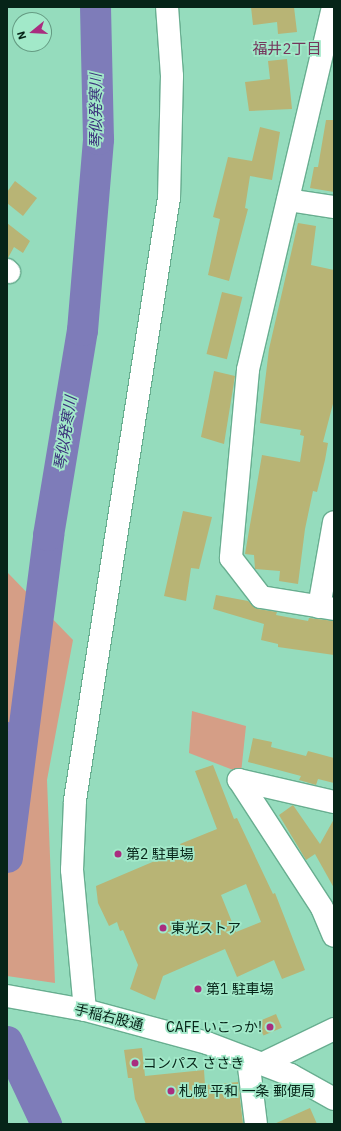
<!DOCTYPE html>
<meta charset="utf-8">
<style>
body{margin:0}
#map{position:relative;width:341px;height:1131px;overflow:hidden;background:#95dcbd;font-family:"IBM Plex Sans","Noto Sans JP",sans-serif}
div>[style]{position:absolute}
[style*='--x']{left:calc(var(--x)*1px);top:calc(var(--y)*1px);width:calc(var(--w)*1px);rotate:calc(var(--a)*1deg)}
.green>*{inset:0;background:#d59e86}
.stream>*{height:5px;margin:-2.5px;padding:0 2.5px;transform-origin:2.5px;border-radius:2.5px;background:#7e7cb9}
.river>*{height:31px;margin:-15.5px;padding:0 15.5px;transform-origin:15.5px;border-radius:15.5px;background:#7e7cb9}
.building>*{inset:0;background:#b8b475;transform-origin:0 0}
.roads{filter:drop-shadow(1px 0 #68ae90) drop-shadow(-1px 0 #68ae90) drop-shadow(0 1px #68ae90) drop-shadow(0 -1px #68ae90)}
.minor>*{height:22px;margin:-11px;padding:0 11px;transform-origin:11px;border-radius:11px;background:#fff}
.dots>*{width:11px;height:11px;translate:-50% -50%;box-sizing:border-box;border:2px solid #a2e9c9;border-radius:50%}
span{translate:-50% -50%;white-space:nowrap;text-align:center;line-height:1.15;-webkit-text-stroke:3.5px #a2e9c9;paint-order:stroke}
.poi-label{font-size:14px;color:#062418}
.left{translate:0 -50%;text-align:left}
.right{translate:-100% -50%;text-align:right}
.street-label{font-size:14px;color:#062418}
.neighbourhood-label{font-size:15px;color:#74365c}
.water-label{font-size:15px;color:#3b317c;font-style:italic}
.frame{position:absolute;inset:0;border:8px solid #062418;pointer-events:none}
.north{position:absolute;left:12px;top:12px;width:40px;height:40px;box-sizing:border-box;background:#a2e9c9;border:1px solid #649a82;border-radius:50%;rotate:252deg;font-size:11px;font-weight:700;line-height:16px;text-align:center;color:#062418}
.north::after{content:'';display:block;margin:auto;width:14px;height:18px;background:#a92d7f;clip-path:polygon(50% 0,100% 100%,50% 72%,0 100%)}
</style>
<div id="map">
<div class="green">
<div style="clip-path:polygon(7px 572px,73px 640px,47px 780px,55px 983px,7px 976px)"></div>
<div style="clip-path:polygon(192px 711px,246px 726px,241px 773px,189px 753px)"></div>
</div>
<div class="stream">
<div style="--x:7;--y:724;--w:24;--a:54"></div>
</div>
<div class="river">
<div style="--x:7;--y:857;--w:325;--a:-82.7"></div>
<div style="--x:48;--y:535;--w:208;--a:-80.6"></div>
<div style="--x:82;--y:330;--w:192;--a:-85.2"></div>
<div style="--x:98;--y:139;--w:132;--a:-91.3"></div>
<div style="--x:7;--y:1041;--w:92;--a:64.8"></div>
</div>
<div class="building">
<div style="clip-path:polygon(251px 7px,294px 7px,297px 32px,278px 34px,277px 22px,253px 25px)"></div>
<div style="clip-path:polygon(287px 59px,292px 109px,249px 111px,245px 82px,270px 79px,268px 61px)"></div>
<div style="clip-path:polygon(326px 120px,334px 120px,334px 192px,310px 188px,314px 167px,318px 167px)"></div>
<div style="clip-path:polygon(260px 127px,280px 132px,272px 180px,250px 176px,245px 208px,248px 209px,229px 281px,208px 275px,220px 219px,213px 217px,228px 157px,252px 161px)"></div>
<div style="clip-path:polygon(15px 181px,37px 198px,23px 216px,7px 203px,7px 192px)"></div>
<div style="clip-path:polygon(7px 223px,30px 241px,23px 253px,14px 247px,8px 258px)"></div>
<div style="clip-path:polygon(298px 223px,316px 226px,311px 265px,334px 270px,334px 400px,323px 442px,328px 443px,325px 460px,317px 492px,313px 491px,305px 529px,298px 584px,279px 581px,280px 571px,255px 569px,254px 555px,245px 554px,262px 455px,300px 462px,304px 436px,300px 435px,301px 430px,260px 423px,269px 349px)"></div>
<div style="left:222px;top:292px;width:21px;height:64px;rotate:14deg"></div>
<div style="clip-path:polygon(214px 371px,235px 376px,224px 444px,201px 437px)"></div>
<div style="clip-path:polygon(183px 511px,212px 517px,199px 569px,191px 568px,186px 601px,164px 596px)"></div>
<div style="clip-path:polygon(216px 595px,248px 601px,258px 609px,277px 612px,276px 615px,308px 621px,309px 618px,334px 621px,334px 655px,278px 647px,278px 644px,261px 640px,264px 624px,213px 609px)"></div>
<div style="clip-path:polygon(253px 738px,272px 742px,271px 747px,306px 756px,308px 751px,334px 758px,334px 783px,318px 779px,316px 785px,299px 780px,301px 776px,248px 762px)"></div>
<div style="clip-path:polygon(evenodd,213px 765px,234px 819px,237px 818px,273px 894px,275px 893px,305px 970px,282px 979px,274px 960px,237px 977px,225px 949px,163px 976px,155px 1000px,130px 989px,138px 965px,123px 930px,120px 931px,117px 922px,109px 926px,98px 903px,96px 886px,183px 849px,180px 844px,217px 829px,195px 771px,213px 765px,246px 884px,261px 922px,236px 932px,221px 895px,246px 884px)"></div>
<div style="clip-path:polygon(293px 805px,320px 844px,334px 819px,334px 888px,315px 854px,306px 860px,279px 815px)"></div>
<div style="left:276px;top:1014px;width:15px;height:20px;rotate:67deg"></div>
<div style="clip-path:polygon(142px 1048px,145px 1076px,204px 1070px,205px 1085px,238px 1082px,243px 1124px,146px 1124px,135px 1099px,132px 1078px,128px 1078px,124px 1050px)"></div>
<div style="clip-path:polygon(310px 1108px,317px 1124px,274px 1124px)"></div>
</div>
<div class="roads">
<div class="minor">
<div style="--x:333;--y:7;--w:373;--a:103.2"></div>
<div style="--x:248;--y:370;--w:189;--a:95.2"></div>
<div style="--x:231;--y:558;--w:49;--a:52.4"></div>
<div style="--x:261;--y:597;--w:74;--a:9.3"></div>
<div style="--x:288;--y:200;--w:47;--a:8.7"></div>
<div style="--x:7;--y:270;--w:3;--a:45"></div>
<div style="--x:319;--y:607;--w:86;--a:-80"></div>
<div style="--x:334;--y:802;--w:98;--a:-167"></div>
<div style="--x:239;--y:780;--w:153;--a:57"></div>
<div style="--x:322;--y:908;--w:30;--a:67"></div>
<div style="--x:7;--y:996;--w:79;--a:10.2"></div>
<div style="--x:85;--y:1010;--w:126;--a:15.1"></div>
<div style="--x:207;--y:1043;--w:90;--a:20.9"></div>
<div style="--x:291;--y:1075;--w:49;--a:29.2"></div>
<div style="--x:85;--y:1010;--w:141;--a:-95.3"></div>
<div style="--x:72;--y:870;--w:70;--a:-87.5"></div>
<div style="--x:75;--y:800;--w:609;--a:-81.13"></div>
<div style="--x:169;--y:198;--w:122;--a:-88.6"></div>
<div style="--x:172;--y:76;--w:69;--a:-94.1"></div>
<div style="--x:248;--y:1059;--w:65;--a:83"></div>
<div style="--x:262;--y:1064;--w:80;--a:-25.9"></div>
</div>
</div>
<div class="dots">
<div style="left:118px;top:854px;background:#a92d7f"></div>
<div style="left:163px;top:928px;background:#a92d7f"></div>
<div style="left:198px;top:989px;background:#a92d7f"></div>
<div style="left:270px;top:1027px;background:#a92d7f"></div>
<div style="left:135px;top:1063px;background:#a92d7f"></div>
<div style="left:171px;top:1091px;background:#a92d7f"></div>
</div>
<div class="poi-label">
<span class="left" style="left:126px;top:854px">第2 駐車場</span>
<span class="left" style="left:171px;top:928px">東光ストア</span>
<span class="left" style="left:206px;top:989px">第1 駐車場</span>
<span class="right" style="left:262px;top:1027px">CAFE いこっか!</span>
<span class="left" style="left:143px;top:1063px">コンパス ささき</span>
<span class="left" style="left:179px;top:1091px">札幌 平和 一条 郵便局</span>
</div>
<div class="street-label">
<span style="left:109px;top:1017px;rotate:14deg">手稲右股通</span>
</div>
<div class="neighbourhood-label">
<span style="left:287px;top:49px">福井2丁目</span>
</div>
<div class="water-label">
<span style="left:96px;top:111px;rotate:-90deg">琴似発寒川</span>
<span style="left:65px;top:433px;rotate:-81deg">琴似発寒川</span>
</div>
<div class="frame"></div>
<div class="north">N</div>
</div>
